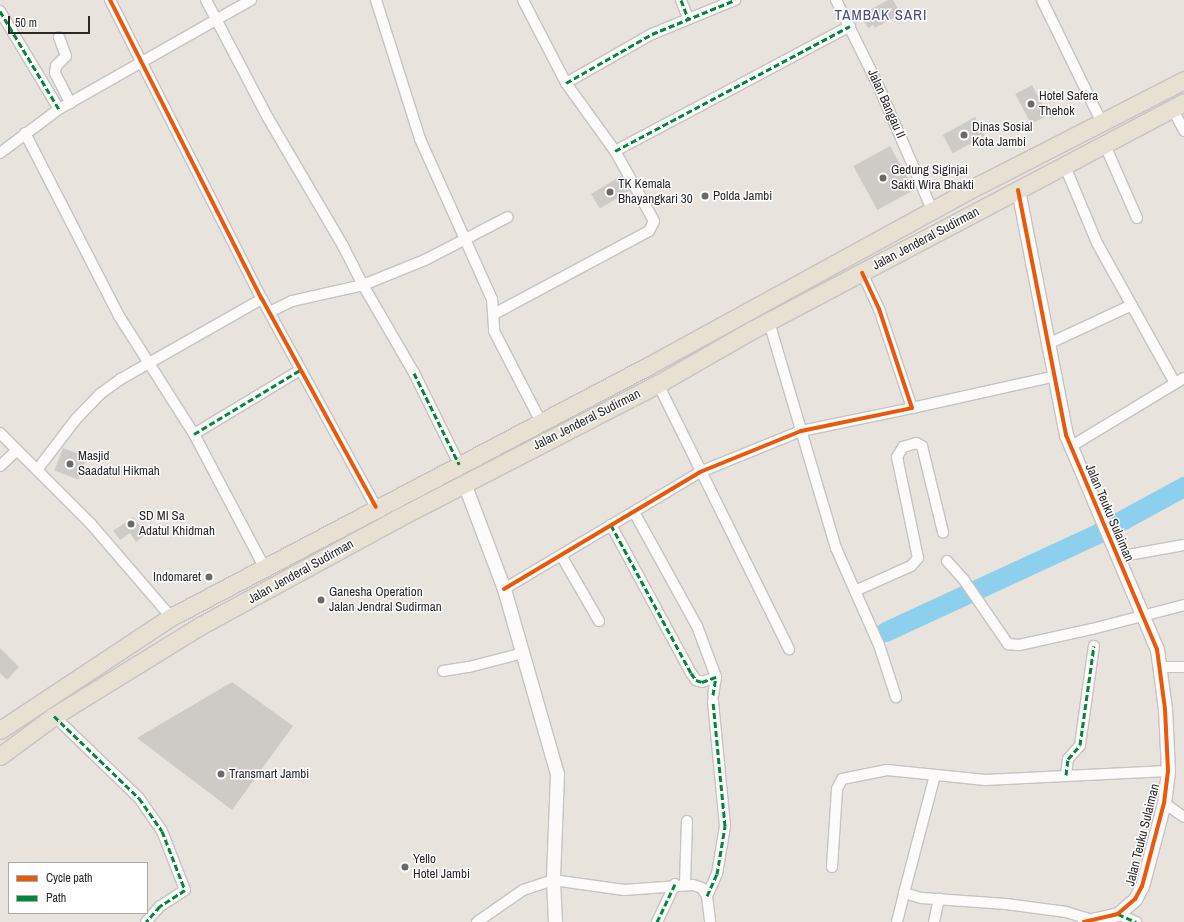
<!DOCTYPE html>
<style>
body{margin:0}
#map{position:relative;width:1184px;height:922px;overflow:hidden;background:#e8e4dd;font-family:"Archivo Narrow",sans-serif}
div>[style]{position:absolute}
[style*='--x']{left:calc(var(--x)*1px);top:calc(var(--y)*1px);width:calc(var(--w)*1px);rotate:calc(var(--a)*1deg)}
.river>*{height:20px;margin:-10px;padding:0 10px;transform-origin:10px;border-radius:10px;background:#8cd0ed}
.building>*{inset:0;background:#cecbc7;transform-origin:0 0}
.roads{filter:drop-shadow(1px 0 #c5c3c3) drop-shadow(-1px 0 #c5c3c3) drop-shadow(0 1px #c5c3c3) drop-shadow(0 -1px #c5c3c3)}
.minor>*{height:10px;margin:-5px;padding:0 5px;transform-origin:5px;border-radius:5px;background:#fcfbfa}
.tertiary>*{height:13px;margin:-6.5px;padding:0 6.5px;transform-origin:6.5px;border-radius:6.5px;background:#fcfbfa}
.trunk>*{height:17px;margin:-8.5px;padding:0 8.5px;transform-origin:8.5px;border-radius:8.5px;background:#e8e0d2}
.quiet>*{height:3px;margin-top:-1.5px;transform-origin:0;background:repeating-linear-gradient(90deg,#00873e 0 6px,transparent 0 9px)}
.cycleway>*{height:4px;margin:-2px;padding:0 2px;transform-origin:2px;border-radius:2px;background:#e8590c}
.dots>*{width:11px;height:11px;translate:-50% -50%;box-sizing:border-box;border:2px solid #fff;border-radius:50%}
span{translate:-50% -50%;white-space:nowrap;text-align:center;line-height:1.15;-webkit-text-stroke:3px #fff;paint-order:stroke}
.poi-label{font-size:13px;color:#282828}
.left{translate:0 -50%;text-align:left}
.right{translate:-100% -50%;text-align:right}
.street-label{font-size:13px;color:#282828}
.quarter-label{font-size:15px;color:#474e7b;letter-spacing:1px}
.legend{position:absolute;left:8px;top:862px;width:140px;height:52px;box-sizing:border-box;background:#fff;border:1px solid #a9a9a9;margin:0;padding:5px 7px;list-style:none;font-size:12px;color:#282828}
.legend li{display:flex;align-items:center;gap:8px;height:20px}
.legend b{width:20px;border:1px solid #a9a9a9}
.scale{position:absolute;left:8px;top:16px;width:82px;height:18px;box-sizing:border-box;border:2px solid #282828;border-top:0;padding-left:5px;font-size:12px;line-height:14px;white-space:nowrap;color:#282828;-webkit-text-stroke:3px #fff;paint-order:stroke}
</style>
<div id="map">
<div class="river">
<div style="--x:886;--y:632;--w:236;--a:-24.8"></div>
<div style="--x:1100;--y:533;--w:96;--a:-28.7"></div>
</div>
<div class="building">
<div style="clip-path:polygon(888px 0,893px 0,901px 14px,875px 28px,873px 25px,868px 28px,862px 18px,868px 15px,866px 12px)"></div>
<div style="left:1032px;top:85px;width:34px;height:19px;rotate:62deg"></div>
<div style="left:975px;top:117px;width:21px;height:37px;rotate:61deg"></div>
<div style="left:890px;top:146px;width:50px;height:42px;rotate:61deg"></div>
<div style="left:621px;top:176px;width:17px;height:35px;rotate:59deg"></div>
<div style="left:63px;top:448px;width:26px;height:24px;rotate:21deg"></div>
<div style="clip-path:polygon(133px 517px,146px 534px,136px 542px,130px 533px,120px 540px,113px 531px)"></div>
<div style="clip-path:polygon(0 648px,19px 667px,7px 680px,0 673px)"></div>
<div style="clip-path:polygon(232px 682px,293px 726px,232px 810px,137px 738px)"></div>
</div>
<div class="roads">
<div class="minor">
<div style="--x:110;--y:0;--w:335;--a:63.1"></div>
<div style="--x:262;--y:299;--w:237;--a:61.3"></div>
<div style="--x:206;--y:0;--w:133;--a:62.3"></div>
<div style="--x:268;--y:118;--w:148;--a:59.6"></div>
<div style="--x:343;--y:246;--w:44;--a:62.9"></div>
<div style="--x:363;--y:285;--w:73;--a:167.3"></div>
<div style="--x:292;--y:301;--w:25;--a:154"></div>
<div style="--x:376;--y:0;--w:146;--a:72.4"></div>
<div style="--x:420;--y:139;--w:175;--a:65.8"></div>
<div style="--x:492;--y:299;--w:32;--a:86"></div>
<div style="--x:494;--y:331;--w:102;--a:62.7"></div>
<div style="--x:681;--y:0;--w:19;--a:69"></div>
<div style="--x:836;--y:0;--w:95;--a:63.7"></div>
<div style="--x:878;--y:85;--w:136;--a:66.6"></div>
<div style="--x:1042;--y:0;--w:135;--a:64"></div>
<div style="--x:0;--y:11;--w:114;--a:59"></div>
<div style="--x:59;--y:37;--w:20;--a:70"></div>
<div style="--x:66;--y:56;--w:14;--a:135"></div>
<div style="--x:56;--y:66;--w:7;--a:98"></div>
<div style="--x:55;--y:73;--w:34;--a:63"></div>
<div style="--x:566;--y:83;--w:99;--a:-29.7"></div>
<div style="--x:652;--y:34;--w:90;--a:-22.3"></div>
<div style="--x:1172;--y:108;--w:26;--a:62"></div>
<div style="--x:25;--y:133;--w:206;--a:62.8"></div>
<div style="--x:119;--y:316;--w:140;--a:57.6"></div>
<div style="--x:194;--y:434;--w:150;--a:62.2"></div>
<div style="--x:1104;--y:143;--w:82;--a:66.3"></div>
<div style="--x:615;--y:151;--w:266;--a:-28"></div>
<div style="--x:0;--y:153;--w:74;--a:-36.7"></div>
<div style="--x:59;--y:109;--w:221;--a:-29.6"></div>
<div style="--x:1064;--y:164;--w:86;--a:67.3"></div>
<div style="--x:1097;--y:243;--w:160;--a:60.9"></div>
<div style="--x:494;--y:314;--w:176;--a:-28.2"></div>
<div style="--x:649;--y:231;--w:11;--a:-63"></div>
<div style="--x:654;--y:221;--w:80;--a:-119.1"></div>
<div style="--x:615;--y:151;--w:84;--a:-125.8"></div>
<div style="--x:566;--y:83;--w:93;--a:-117.4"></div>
<div style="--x:769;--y:322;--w:236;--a:73.5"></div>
<div style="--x:836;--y:548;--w:106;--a:66.1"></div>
<div style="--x:879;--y:645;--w:55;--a:71.9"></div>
<div style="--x:1050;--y:343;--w:90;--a:-24.9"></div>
<div style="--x:658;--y:384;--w:296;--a:63.7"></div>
<div style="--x:912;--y:408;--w:148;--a:-12.5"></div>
<div style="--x:0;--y:433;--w:129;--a:45"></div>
<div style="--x:91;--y:524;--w:123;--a:49.3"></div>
<div style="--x:194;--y:434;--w:124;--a:-31.1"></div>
<div style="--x:1070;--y:447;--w:133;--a:-31.2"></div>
<div style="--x:459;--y:464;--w:102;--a:-116.3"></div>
<div style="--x:414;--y:373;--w:102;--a:-120.1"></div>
<div style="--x:363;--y:285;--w:67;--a:-22"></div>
<div style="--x:425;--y:260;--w:93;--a:-27.4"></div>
<div style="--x:0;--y:466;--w:23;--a:-43"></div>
<div style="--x:37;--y:470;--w:64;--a:-52.6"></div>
<div style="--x:76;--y:419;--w:35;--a:-46"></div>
<div style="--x:100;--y:394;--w:26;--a:-36"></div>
<div style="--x:121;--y:379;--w:162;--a:-29.6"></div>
<div style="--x:634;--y:512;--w:130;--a:61.1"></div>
<div style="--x:697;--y:626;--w:54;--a:69.6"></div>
<div style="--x:716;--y:677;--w:18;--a:99"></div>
<div style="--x:611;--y:525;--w:168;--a:61.6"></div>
<div style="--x:691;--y:673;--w:9;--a:54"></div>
<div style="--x:696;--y:680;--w:6;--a:18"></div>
<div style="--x:702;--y:682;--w:15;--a:-20"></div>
<div style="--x:562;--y:557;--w:74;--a:60"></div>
<div style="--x:1117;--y:557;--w:68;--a:-10.2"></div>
<div style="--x:947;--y:561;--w:25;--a:48"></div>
<div style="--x:964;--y:580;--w:78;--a:55.5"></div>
<div style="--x:1008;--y:644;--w:11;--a:5"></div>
<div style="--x:1019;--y:645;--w:75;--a:-12.4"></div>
<div style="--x:1092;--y:629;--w:95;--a:-14.6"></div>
<div style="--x:504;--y:589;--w:228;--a:-30.8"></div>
<div style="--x:700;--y:472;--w:109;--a:-22.1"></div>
<div style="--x:801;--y:431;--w:113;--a:-11.7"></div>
<div style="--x:912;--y:408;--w:104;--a:-108.4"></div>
<div style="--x:879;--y:309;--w:40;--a:-115"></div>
<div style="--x:855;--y:591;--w:61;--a:-24.1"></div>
<div style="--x:911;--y:566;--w:11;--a:-49"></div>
<div style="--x:918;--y:558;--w:103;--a:-101.7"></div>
<div style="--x:897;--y:457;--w:12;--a:-59"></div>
<div style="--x:903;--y:447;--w:14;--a:-17"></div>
<div style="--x:916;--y:443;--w:7;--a:27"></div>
<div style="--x:922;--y:446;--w:89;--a:76.3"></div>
<div style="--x:1161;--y:667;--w:23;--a:0"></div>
<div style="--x:443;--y:671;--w:26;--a:-9"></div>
<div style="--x:469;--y:667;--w:56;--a:-14.5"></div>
<div style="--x:54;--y:716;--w:118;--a:44"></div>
<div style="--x:139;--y:798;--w:40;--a:55.1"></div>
<div style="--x:162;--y:831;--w:63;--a:68.7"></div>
<div style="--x:185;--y:890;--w:30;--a:147"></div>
<div style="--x:160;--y:906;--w:21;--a:131"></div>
<div style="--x:935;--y:775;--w:122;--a:104.7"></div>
<div style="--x:904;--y:893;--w:19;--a:16"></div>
<div style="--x:922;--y:898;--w:84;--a:4.1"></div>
<div style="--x:1006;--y:904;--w:61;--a:7.6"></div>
<div style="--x:1066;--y:912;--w:28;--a:17"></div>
<div style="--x:1066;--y:775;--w:16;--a:-83"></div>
<div style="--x:1068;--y:759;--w:18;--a:-49"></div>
<div style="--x:1080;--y:745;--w:100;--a:-82"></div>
<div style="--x:1164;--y:803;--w:24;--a:35"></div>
<div style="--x:832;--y:867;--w:78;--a:-86.3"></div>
<div style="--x:837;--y:789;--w:11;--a:-63"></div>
<div style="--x:842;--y:779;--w:46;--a:-11.3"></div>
<div style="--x:887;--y:770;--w:99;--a:5.8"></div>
<div style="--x:985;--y:780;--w:183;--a:-2.8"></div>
<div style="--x:685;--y:884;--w:63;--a:-88.2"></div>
<div style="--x:707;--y:896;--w:24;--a:-66"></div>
<div style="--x:717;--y:874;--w:49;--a:-80.5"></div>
<div style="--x:725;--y:826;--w:126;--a:-95.5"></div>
<div style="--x:1118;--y:914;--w:20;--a:24"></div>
<div style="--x:477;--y:922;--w:56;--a:-34.8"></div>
<div style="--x:523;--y:890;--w:32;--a:-18"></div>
<div style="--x:553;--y:880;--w:72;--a:8"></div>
<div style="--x:624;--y:890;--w:69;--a:-4.1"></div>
<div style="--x:693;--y:885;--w:9;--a:18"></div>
<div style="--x:702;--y:888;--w:9;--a:58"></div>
<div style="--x:707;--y:896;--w:26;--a:83"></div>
<div style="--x:657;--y:922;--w:42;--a:-64.7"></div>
<div style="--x:897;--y:922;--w:30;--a:-76"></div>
<div style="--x:934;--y:922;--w:24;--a:-78"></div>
</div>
<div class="tertiary">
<div style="--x:1018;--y:190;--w:250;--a:78.9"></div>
<div style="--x:1066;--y:435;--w:233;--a:67"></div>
<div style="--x:1157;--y:649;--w:61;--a:82.4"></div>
<div style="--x:1165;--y:709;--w:62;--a:87.2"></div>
<div style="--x:1168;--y:771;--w:32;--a:97"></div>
<div style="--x:1164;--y:803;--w:86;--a:104.8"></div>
<div style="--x:1142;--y:886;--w:15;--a:118"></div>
<div style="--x:1135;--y:899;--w:23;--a:139"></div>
<div style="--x:1118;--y:914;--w:35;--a:167"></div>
<div style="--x:464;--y:483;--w:113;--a:69.3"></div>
<div style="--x:504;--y:589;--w:192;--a:74"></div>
<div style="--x:557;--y:774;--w:106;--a:92.2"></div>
<div style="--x:553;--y:880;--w:42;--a:87.3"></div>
</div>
<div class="trunk">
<div style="--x:0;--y:730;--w:205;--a:-33.5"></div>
<div style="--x:171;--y:617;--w:539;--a:-27.75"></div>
<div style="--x:648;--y:366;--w:379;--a:-28.7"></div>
<div style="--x:981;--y:184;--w:228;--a:-27.1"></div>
<div style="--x:0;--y:756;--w:67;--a:-36.5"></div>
<div style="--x:54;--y:716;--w:172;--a:-31.7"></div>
<div style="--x:200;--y:626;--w:226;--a:-28.6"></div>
<div style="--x:398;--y:518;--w:292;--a:-27.3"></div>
<div style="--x:658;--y:384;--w:108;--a:-29.9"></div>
<div style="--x:752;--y:330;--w:488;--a:-27.8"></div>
</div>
</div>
<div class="quiet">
<div style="--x:681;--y:0;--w:19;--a:69"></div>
<div style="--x:0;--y:11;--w:114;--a:59"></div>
<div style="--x:566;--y:83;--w:99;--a:-29.7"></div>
<div style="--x:652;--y:34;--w:90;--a:-22.3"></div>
<div style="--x:615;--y:151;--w:266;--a:-28"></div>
<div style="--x:414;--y:373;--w:102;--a:63.7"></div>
<div style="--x:194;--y:434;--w:124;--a:-31.1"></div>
<div style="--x:611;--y:525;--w:168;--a:61.6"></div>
<div style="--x:691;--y:673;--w:9;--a:54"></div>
<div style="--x:696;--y:680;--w:6;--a:18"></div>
<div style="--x:702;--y:682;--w:15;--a:-20"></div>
<div style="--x:713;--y:695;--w:18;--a:-81"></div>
<div style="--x:54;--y:716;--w:118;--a:44"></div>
<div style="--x:139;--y:798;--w:40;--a:55.1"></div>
<div style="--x:162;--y:831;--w:63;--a:68.7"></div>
<div style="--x:185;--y:890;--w:30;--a:147"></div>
<div style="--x:160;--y:906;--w:21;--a:131"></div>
<div style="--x:1066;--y:775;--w:16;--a:-83"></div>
<div style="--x:1068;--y:759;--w:18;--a:-49"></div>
<div style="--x:1080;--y:745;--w:100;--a:-82"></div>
<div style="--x:707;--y:896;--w:24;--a:-66"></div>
<div style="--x:717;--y:874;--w:49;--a:-80.5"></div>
<div style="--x:725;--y:826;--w:126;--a:-95.5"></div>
<div style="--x:1118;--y:914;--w:20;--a:24"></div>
<div style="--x:657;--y:922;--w:42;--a:-64.7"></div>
</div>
<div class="cycleway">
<div style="--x:110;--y:0;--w:335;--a:63.1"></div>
<div style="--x:262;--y:299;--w:237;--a:61.3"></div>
<div style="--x:1018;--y:190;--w:250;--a:78.9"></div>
<div style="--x:1066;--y:435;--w:233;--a:67"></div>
<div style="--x:1157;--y:649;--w:61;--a:82.4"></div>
<div style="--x:1165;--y:709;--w:62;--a:87.2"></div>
<div style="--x:1168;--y:771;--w:32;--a:97"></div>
<div style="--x:1164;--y:803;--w:86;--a:104.8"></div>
<div style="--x:1142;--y:886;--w:15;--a:118"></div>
<div style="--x:1135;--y:899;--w:23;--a:139"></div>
<div style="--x:1118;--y:914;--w:35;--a:167"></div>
<div style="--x:504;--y:589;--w:228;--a:-30.8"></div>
<div style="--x:700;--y:472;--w:109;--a:-22.1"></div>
<div style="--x:801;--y:431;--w:113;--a:-11.7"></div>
<div style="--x:912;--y:408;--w:104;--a:-108.4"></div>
<div style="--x:879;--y:309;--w:40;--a:-115"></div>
</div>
<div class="dots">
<div style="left:1031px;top:104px;background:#6b6a67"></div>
<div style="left:964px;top:135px;background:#6b6a67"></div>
<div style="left:883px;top:178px;background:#6b6a67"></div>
<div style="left:610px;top:192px;background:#6b6a67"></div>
<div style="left:705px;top:196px;background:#6b6a67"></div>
<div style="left:70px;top:464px;background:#6b6a67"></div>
<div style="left:131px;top:524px;background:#6b6a67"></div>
<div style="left:209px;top:577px;background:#6b6a67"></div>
<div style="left:321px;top:600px;background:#6b6a67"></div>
<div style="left:221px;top:774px;background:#6b6a67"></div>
<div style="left:405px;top:867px;background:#6b6a67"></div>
</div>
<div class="poi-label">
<span class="left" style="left:1039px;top:104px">Hotel Safera<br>Thehok</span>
<span class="left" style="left:972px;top:135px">Dinas Sosial<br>Kota Jambi</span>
<span class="left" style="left:891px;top:178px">Gedung Siginjai<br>Sakti Wira Bhakti</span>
<span class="left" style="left:618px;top:192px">TK Kemala<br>Bhayangkari 30</span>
<span class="left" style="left:713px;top:196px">Polda Jambi</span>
<span class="left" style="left:78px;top:464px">Masjid<br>Saadatul Hikmah</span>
<span class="left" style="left:139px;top:524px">SD MI Sa<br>Adatul Khidmah</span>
<span class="right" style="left:201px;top:577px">Indomaret</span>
<span class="left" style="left:329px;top:600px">Ganesha Operation<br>Jalan Jendral Sudirman</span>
<span class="left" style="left:229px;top:774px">Transmart Jambi</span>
<span class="left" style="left:413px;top:867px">Yello<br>Hotel Jambi</span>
</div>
<div class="street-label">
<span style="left:886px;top:104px;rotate:66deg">Jalan Bangau II</span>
<span style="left:926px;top:239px;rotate:-28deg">Jalan Jenderal Sudirman</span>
<span style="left:587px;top:420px;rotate:-27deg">Jalan Jenderal Sudirman</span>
<span style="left:1109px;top:513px;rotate:67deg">Jalan Teuku Sulaiman</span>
<span style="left:301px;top:572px;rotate:-29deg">Jalan Jenderal Sudirman</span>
<span style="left:1143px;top:835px;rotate:-76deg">Jalan Teuku Sulaiman</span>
</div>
<div class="quarter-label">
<span style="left:881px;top:15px">TAMBAK SARI</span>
</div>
<ul class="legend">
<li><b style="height:5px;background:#e8590c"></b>Cycle path</li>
<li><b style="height:5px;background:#00873e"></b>Path</li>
</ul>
<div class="scale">50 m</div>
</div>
